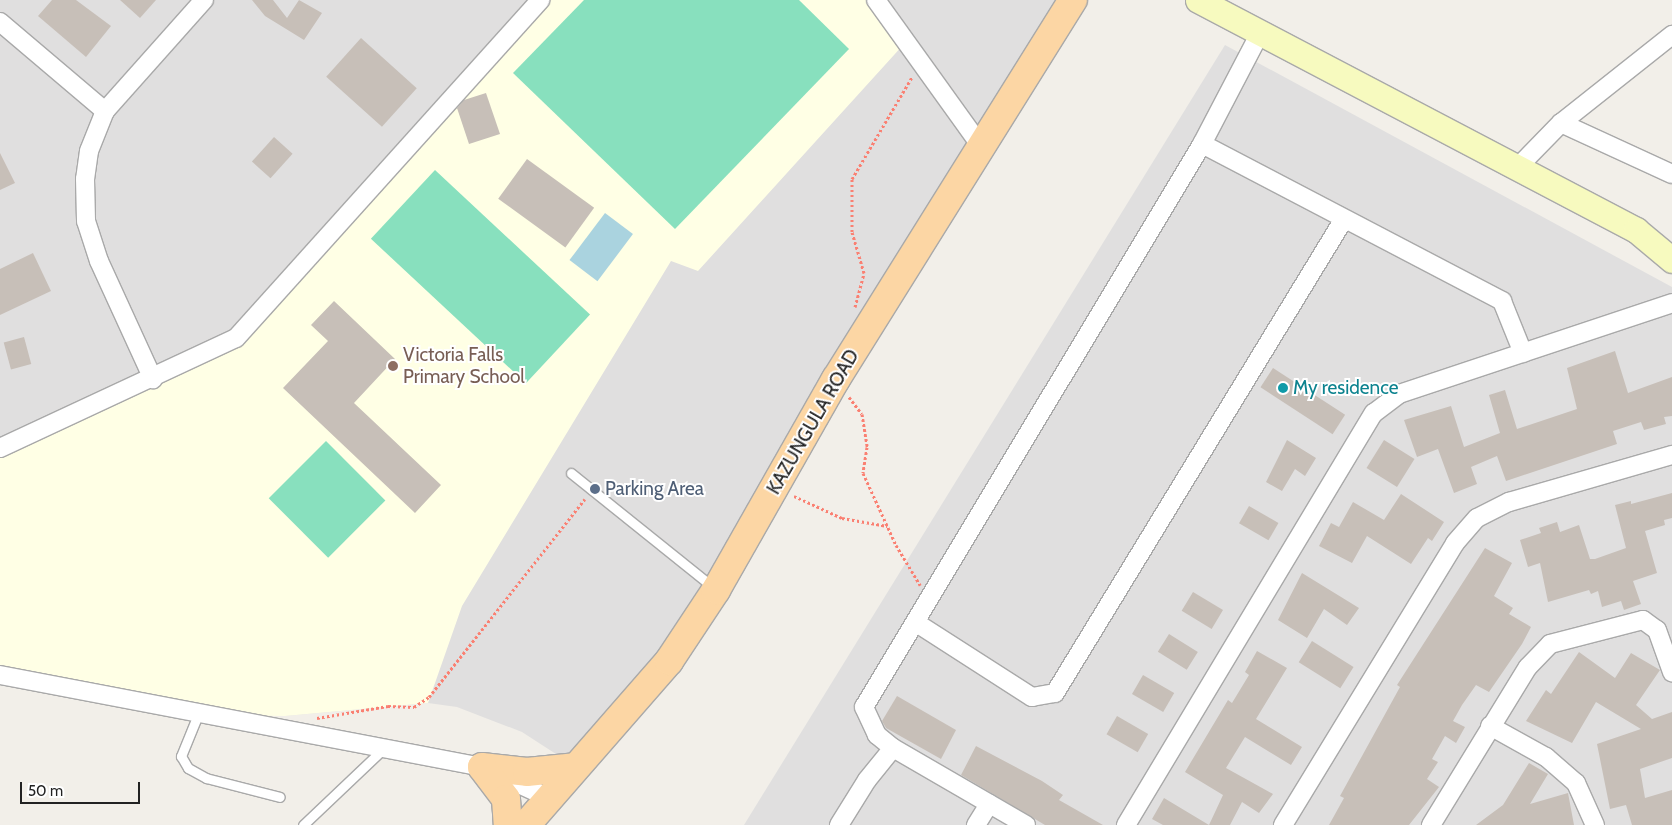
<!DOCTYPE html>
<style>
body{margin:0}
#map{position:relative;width:1672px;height:825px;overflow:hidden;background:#f2efe9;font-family:Cabin,sans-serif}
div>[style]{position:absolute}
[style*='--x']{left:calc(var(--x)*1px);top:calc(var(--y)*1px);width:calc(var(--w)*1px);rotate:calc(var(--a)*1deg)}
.residential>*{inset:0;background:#e0dfdf}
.education>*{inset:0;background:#ffffe5}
.pitch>*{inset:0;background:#88e0be;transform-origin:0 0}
.water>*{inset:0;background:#aad3df;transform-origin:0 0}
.building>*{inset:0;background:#c7bfb8;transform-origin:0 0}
.path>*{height:3px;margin-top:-1.5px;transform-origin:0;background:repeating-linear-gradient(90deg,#fa8072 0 2.5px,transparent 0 5px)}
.roads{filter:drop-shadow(1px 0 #a9a9a9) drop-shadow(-1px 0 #a9a9a9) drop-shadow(0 1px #a9a9a9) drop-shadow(0 -1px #a9a9a9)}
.lane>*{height:9px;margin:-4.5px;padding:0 4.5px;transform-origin:4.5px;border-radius:4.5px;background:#fff}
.street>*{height:18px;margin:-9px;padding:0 9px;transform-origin:9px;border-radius:9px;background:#fff}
.secondary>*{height:25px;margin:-12.5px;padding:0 12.5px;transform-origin:12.5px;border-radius:12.5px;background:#f7fabf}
.primary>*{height:28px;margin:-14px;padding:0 14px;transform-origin:14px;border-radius:14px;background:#fcd6a4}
.dots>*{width:14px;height:14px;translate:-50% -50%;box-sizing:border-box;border:2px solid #fff;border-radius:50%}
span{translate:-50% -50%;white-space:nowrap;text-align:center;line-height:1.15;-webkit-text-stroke:4px #fff;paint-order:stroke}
.education-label{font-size:19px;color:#785e54}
.left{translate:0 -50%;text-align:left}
.culture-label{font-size:19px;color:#0d838f}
.street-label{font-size:19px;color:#222}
.service-label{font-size:19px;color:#4e5e75}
.scale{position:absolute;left:20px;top:782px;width:120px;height:22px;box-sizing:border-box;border:2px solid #222;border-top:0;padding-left:6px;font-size:15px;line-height:18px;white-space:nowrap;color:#222;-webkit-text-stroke:4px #fff;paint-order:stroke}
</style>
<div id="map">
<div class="residential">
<div style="clip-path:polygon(0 0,1073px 0,716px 590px,576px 767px,522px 732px,457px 707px,428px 703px,285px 716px,0 677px)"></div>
<div style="clip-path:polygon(1225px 45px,1672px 287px,1672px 825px,744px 825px)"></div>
</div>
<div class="education">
<div style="clip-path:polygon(540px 0,876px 0,904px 44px,698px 271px,671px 261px,462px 606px,428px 703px,285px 716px,232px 715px,0 677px,0 448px,223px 345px)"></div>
</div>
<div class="pitch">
<div style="clip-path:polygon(584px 0,799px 0,849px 49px,675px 229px,513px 73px)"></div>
<div style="left:435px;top:170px;width:212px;height:94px;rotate:43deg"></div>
<div style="left:326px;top:441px;width:84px;height:81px;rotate:45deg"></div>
</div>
<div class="water">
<div style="left:605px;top:213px;width:35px;height:59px;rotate:37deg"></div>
</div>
<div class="building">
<div style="clip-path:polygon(52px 0,76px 0,111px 26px,86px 57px,38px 16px)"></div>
<div style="clip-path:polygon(120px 0,156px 0,140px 18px)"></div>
<div style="clip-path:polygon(252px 0,273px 0,287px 18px,299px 0,322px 13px,304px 40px,265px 16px)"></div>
<div style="left:361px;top:38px;width:75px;height:52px;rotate:42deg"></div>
<div style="clip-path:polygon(486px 93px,500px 134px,469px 144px,457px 108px,464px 100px)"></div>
<div style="left:274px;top:137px;width:25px;height:33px;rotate:42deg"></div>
<div style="clip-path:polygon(0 153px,15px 183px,0 190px)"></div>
<div style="left:527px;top:159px;width:83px;height:49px;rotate:36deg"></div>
<div style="clip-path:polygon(33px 253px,51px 291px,0 315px,0 269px)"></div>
<div style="clip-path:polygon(334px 301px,395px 359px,354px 403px,441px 485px,415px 513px,283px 388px,328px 341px,311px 325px)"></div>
<div style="left:24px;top:337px;width:28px;height:21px;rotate:75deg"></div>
<div style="clip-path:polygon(1615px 351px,1628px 393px,1672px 377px,1672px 416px,1664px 417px,1666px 424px,1644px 430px,1641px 422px,1613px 431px,1617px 444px,1506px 481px,1497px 456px,1471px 467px,1477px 484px,1454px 493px,1438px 449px,1417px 457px,1404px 420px,1451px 406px,1464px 447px,1500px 433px,1489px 395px,1505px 390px,1517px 429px,1577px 409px,1567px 368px)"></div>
<div style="left:1273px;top:368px;width:86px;height:23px;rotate:33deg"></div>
<div style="clip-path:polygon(1287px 440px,1316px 458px,1305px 476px,1295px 469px,1282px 491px,1266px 482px)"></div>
<div style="left:1384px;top:440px;width:36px;height:33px;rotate:32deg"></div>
<div style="clip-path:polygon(1672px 493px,1672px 518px,1664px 520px,1665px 525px,1645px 531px,1657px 573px,1633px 581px,1641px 604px,1624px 610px,1621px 601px,1602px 607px,1598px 591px,1591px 594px,1589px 590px,1548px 602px,1540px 563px,1528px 567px,1520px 540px,1541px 533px,1539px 528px,1557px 522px,1560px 532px,1579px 525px,1590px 559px,1595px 559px,1626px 548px,1615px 505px,1631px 501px,1631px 504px)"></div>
<div style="clip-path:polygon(1401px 494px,1444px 522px,1432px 541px,1428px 538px,1411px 564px,1367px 536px,1352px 563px,1319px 546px,1331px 523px,1339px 527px,1353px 502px,1384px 520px)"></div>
<div style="left:1249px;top:506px;width:34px;height:20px;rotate:30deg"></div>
<div style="clip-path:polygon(1485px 548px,1512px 563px,1494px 596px,1513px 608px,1509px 614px,1531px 627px,1522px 644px,1489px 692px,1476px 685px,1462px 705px,1453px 721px,1465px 727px,1456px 743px,1445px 736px,1432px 759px,1438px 762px,1427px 779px,1439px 787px,1409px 825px,1329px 825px,1344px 798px,1340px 796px,1400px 687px,1397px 685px)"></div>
<div style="clip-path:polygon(1302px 573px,1359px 608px,1347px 625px,1324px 609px,1307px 638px,1278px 620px)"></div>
<div style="left:1193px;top:592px;width:35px;height:22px;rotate:31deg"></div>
<div style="left:1169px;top:634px;width:34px;height:21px;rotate:32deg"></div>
<div style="left:1312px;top:641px;width:49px;height:25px;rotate:32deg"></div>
<div style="clip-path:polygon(1257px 651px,1287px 668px,1256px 719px,1302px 747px,1291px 765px,1245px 737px,1226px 768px,1273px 794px,1259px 813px,1242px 802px,1230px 825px,1163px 825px,1152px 819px,1164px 798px,1209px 825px,1223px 795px,1185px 772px,1228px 700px,1232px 703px,1249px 675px,1245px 672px)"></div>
<div style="clip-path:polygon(1579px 652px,1615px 678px,1631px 653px,1660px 670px,1636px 705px,1652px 719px,1672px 712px,1672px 758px,1640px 769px,1645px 798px,1672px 790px,1672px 825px,1632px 825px,1626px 805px,1610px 809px,1597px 744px,1641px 729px,1596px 702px,1572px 743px,1526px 721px,1546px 690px,1551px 694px)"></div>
<div style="left:1143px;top:675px;width:36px;height:22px;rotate:30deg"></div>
<div style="clip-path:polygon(897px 696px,956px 730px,941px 759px,886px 728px,882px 721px)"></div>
<div style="left:1117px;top:716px;width:36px;height:21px;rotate:30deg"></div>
<div style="clip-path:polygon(976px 746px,1042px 781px,1063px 795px,1059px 800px,1103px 825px,1045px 825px,961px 775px)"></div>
<div style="clip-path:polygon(1529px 763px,1548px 774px,1530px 804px,1568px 793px,1574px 825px,1476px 825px,1503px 805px)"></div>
</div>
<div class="path">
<div style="--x:855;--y:307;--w:35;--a:-75"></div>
<div style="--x:864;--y:273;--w:43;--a:-106.3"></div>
<div style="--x:852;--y:232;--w:53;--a:-90"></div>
<div style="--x:852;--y:179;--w:118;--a:-59.5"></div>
<div style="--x:849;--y:397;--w:21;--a:53"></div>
<div style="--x:862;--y:414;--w:33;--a:81"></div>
<div style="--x:867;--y:447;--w:26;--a:99"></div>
<div style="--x:863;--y:473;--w:79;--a:65.4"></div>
<div style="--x:896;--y:545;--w:47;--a:59"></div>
<div style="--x:794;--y:496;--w:53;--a:24.6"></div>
<div style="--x:842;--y:518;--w:46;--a:10.1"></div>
<div style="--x:317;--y:718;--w:72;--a:-9.6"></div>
<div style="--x:388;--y:706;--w:26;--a:2"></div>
<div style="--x:414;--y:707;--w:18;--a:-34"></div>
<div style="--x:429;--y:697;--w:252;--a:-51.8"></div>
</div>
<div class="roads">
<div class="lane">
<div style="--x:571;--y:473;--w:184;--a:38.8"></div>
<div style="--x:199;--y:712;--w:48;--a:112.2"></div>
<div style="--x:181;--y:756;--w:14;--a:60"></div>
<div style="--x:188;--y:768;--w:21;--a:29"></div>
<div style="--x:206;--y:778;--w:76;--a:14.4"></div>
<div style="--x:303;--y:825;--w:110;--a:-43.5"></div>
</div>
<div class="street">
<div style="--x:876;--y:0;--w:183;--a:54.3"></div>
<div style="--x:0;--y:22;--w:138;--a:40.3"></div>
<div style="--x:105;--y:111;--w:43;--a:111.8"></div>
<div style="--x:89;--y:151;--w:28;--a:98"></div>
<div style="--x:85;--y:179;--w:42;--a:88.6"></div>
<div style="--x:86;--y:221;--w:42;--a:72"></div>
<div style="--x:99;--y:261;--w:130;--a:65.4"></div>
<div style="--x:105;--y:111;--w:149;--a:-48.3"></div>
<div style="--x:1561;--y:123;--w:122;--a:24.7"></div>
<div style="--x:1202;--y:144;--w:339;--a:27.6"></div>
<div style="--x:1502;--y:301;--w:56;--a:68"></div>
<div style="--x:1518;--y:167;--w:62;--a:-45.7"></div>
<div style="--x:1561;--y:123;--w:142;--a:-38.4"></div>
<div style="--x:0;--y:448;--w:260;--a:-25"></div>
<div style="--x:236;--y:338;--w:455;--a:-48"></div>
<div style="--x:915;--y:622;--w:139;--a:32.7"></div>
<div style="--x:1032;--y:697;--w:23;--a:-10"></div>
<div style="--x:1055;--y:693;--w:555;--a:-58.63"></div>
<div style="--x:0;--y:675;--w:491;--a:10.8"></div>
<div style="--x:482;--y:767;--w:74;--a:24.8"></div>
<div style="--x:1490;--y:726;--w:64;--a:29"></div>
<div style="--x:1546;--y:757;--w:40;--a:41"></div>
<div style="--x:1576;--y:783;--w:46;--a:65.7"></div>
<div style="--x:839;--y:825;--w:53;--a:-58.1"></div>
<div style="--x:867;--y:780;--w:41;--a:-50.9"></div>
<div style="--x:976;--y:825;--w:25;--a:-58"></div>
<div style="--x:1026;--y:825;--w:154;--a:-149.9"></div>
<div style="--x:893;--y:748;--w:21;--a:-141"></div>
<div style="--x:877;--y:735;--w:31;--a:-115"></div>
<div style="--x:864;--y:707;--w:657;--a:-59.02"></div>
<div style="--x:1202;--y:144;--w:127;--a:-62.4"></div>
<div style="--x:1126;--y:825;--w:481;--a:-59"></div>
<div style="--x:1374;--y:413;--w:31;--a:-37"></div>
<div style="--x:1399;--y:394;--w:288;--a:-18.4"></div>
<div style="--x:1283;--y:825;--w:330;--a:-58.6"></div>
<div style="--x:1455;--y:543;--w:33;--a:-49"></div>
<div style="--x:1477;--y:518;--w:36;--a:-27"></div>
<div style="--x:1509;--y:502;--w:170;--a:-16.1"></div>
<div style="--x:1431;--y:825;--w:185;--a:-58.5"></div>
<div style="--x:1528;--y:667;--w:32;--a:-46"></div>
<div style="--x:1550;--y:644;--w:96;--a:-14.5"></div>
<div style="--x:1643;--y:620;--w:17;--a:36"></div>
<div style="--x:1657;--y:630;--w:45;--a:70.3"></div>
</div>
<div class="secondary">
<div style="--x:1198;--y:0;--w:495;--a:27.7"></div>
<div style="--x:1636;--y:230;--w:47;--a:39.8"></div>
</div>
<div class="primary">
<div style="--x:482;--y:767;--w:45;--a:6.3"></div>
<div style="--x:527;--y:772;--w:48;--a:-5.9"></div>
<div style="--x:482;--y:767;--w:40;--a:53"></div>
<div style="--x:506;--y:799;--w:26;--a:86"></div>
<div style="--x:526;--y:825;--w:218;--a:-48.9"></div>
<div style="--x:669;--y:661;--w:85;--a:-56.5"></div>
<div style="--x:716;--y:590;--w:243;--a:-60.4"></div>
<div style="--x:836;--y:379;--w:447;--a:-58"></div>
</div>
</div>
<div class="dots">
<div style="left:393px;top:366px;background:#8d6e63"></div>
<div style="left:1283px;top:388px;background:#0f9aa8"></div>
<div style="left:595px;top:489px;background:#5c6f8a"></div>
</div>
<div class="education-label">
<span class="left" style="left:403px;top:366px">Victoria Falls<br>Primary School</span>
</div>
<div class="culture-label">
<span class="left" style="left:1293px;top:388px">My residence</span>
</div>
<div class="street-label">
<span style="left:813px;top:422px;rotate:-60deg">KAZUNGULA ROAD</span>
</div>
<div class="service-label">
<span class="left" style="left:605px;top:489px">Parking Area</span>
</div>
<div class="scale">50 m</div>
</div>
